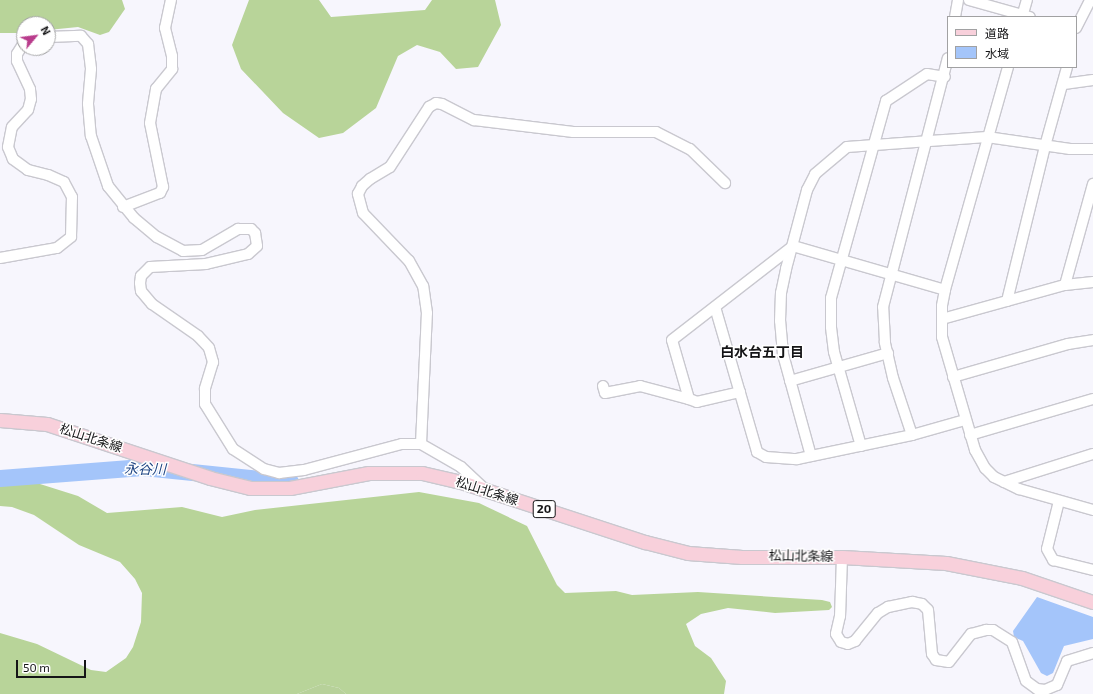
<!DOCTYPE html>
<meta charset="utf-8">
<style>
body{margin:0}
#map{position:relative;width:1093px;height:694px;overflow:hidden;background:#f7f6fd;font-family:"Exo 2","Noto Sans JP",sans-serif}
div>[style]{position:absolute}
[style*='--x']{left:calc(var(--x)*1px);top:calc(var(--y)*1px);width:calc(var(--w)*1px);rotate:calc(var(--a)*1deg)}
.green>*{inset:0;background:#b7d19a}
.forest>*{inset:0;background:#b8d499}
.water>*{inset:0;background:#a4c5fa}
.river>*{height:17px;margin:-8.5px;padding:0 8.5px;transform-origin:8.5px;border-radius:8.5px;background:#a4c5fa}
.roads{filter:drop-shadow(1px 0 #c9c8cf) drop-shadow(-1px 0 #c9c8cf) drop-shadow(0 1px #c9c8cf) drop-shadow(0 -1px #c9c8cf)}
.minor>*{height:10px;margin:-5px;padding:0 5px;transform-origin:5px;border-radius:5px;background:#fff}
.major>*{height:13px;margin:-6.5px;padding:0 6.5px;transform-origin:6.5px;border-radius:6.5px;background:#f8d0db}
span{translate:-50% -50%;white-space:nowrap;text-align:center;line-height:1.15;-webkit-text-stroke:3px #fff;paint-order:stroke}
.shield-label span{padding:1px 3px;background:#fff;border:1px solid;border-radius:3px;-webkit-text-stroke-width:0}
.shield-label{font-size:12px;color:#151517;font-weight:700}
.street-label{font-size:13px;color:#151517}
.neighbourhood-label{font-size:14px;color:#151517;font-weight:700}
.water-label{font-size:14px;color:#1f4583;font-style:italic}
.legend{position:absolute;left:947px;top:16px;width:130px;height:52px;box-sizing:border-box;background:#fff;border:1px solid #a1a1a2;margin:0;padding:5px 7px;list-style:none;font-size:12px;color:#151517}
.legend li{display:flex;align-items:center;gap:8px;height:20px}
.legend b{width:20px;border:1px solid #a1a1a2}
.north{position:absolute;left:16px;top:16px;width:40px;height:40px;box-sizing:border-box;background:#fff;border:1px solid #a1a1a2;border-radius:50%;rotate:61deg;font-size:11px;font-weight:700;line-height:16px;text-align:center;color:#151517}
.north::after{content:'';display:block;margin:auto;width:14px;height:18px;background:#b93c8c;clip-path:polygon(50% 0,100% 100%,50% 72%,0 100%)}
.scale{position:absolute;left:16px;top:660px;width:70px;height:18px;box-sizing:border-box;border:2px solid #151517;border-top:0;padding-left:5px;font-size:12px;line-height:14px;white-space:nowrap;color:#151517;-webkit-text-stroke:3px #fff;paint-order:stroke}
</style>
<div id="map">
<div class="green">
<div style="clip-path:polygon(322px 684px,339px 688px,346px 694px,297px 694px)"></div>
</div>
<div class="forest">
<div style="clip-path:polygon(0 0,122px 0,125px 9px,109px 32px,100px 35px,78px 27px,48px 30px,48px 24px,24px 24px,24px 33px,0 33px)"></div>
<div style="clip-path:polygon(249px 0,319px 0,331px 17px,425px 10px,432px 0,495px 0,501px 25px,478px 67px,456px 69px,440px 52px,417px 45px,398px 56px,376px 108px,343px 133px,319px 138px,283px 113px,241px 69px,232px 45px)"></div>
<div style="clip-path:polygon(17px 482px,40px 484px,78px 496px,107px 513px,182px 507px,222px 517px,255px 510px,419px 492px,479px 503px,527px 526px,557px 585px,565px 593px,616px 591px,632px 595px,698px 592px,822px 600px,830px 602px,832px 607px,829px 610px,775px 613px,728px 608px,701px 614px,686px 624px,695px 646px,711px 658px,726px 681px,724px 694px,346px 694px,339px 688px,322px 684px,297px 694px,0 694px,0 633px,37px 644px,91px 670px,106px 672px,126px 658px,133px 647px,141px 622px,142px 593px,135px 579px,120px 562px,79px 545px,34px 515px,12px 507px,0 506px,0 483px)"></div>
</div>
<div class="water">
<div style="clip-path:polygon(1037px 597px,1093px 617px,1093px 639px,1064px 646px,1053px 673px,1047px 676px,1041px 673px,1023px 641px,1014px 637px,1013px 631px)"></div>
</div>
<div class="river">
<div style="--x:0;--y:478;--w:143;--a:-4.4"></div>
<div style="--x:143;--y:467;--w:148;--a:5.8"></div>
</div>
<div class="roads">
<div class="minor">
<div style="--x:969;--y:0;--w:63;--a:15.6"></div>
<div style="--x:955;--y:17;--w:17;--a:-80"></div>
<div style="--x:1022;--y:17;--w:18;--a:-74"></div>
<div style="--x:1076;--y:28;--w:31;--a:-63"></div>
<div style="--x:48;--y:37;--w:33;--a:-2"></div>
<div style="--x:81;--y:36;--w:11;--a:49"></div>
<div style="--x:88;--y:44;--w:25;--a:83"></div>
<div style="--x:91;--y:69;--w:35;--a:95"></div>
<div style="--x:88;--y:104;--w:32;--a:85"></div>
<div style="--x:91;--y:136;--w:53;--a:71.2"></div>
<div style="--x:108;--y:186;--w:41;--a:50.9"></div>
<div style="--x:134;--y:218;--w:30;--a:40"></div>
<div style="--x:157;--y:237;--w:30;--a:28"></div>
<div style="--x:183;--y:251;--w:19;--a:-3"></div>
<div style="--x:202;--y:250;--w:42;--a:-30.3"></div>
<div style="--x:238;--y:229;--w:13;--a:0"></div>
<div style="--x:251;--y:229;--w:6;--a:45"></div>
<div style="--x:255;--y:233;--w:13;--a:81"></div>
<div style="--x:257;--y:246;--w:12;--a:138"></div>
<div style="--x:248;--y:254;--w:43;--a:166.6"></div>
<div style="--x:206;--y:264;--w:56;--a:176.9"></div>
<div style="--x:150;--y:267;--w:13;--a:135"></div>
<div style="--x:141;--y:276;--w:7;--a:98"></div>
<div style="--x:140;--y:283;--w:8;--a:83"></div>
<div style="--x:141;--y:291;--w:17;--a:50"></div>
<div style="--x:152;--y:304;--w:56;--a:34.8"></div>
<div style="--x:198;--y:336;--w:16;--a:47"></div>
<div style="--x:209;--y:348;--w:15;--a:74"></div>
<div style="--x:213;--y:362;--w:28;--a:107"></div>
<div style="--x:205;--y:389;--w:15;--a:90"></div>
<div style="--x:205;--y:404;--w:53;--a:58.1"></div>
<div style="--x:233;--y:449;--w:37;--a:33"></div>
<div style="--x:264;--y:469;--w:16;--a:15"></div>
<div style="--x:279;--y:473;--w:25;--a:-7"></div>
<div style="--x:304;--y:470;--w:101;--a:-14.9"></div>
<div style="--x:402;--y:444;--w:19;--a:0"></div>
<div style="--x:421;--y:444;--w:46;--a:29.9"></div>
<div style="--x:461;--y:467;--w:34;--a:43"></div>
<div style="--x:1008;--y:67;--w:232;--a:105.8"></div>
<div style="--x:945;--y:290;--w:16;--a:101"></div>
<div style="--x:942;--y:306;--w:31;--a:90"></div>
<div style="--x:942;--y:337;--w:118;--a:73.7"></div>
<div style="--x:975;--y:450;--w:21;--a:61"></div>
<div style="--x:985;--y:468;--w:13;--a:45"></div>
<div style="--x:994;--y:477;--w:28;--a:26"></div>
<div style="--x:1019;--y:489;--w:77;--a:15.8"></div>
<div style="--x:1064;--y:84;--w:29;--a:-8"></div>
<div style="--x:123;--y:207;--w:40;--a:-21"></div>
<div style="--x:160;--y:193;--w:7;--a:-63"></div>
<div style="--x:163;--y:187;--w:65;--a:-101.5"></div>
<div style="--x:150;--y:123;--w:35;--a:-80"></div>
<div style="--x:156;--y:89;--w:26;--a:-51"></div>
<div style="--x:172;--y:69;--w:13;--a:-90"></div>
<div style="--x:172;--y:56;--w:29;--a:-104"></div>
<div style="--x:165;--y:28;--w:29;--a:-78"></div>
<div style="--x:793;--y:246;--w:158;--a:16.1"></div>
<div style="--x:0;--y:258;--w:58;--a:-10"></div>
<div style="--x:57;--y:248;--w:18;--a:-38"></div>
<div style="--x:71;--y:237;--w:40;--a:-88.6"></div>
<div style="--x:72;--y:197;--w:17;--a:-118"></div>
<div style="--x:64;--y:182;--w:17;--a:-156"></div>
<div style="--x:48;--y:175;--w:21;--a:-166"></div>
<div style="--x:28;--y:170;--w:19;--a:-144"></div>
<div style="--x:13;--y:159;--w:13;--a:-113"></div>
<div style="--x:8;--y:147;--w:20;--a:-79"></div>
<div style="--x:12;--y:127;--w:23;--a:-47"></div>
<div style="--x:28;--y:110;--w:11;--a:-75"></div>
<div style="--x:31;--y:99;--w:10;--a:-96"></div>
<div style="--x:30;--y:89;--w:31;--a:-115"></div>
<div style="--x:17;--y:61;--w:7;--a:-90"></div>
<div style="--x:17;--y:54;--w:13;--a:-58"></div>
<div style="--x:1065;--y:285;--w:105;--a:-74.5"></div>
<div style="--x:1007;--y:301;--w:160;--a:-76.2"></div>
<div style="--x:1045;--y:146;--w:82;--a:-74.4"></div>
<div style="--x:715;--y:307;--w:151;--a:73.8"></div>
<div style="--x:757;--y:452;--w:10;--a:29"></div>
<div style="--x:766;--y:457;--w:31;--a:4"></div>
<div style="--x:797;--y:459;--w:117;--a:-11.8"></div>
<div style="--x:912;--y:435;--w:55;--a:-15.8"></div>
<div style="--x:942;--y:319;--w:128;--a:-15.5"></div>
<div style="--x:1065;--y:285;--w:28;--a:-6"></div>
<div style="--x:953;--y:377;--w:120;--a:-16"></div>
<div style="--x:1068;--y:344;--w:25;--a:-9"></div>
<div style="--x:790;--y:381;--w:102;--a:-15.9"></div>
<div style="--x:603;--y:386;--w:7;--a:74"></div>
<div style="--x:605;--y:393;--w:36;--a:-11"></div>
<div style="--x:640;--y:386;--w:51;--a:14.9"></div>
<div style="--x:740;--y:392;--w:44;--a:166.9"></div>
<div style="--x:697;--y:402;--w:9;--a:-159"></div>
<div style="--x:689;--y:399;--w:61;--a:-106.1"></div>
<div style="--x:672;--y:340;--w:153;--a:-37.8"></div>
<div style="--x:912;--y:435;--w:60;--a:-108.4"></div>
<div style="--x:893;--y:378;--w:37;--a:-103"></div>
<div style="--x:885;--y:342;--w:35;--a:-93"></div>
<div style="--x:883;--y:307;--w:257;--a:-75.4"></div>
<div style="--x:970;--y:435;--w:128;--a:-16.3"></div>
<div style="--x:421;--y:444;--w:131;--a:-87.4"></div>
<div style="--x:427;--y:313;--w:27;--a:-98"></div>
<div style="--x:423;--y:286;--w:29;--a:-119"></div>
<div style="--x:409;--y:261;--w:66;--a:-133.8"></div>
<div style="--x:363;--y:213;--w:20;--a:-105"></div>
<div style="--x:358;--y:194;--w:9;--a:-63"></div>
<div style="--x:362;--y:186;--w:11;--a:-41"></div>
<div style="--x:370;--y:179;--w:23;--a:-31"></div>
<div style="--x:390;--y:167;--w:72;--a:-57"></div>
<div style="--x:429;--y:107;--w:8;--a:-30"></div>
<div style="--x:436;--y:103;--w:6;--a:9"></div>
<div style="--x:442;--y:104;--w:36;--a:27"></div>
<div style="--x:474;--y:120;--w:100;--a:6.9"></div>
<div style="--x:573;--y:132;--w:83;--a:0"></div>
<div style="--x:656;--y:132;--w:38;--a:27"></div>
<div style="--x:690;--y:149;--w:49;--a:44.2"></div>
<div style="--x:861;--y:446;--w:98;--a:-106"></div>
<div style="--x:834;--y:352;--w:25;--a:-97"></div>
<div style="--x:831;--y:327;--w:29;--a:-90"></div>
<div style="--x:831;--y:298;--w:205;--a:-74.4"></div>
<div style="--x:886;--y:101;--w:49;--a:-33.4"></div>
<div style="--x:927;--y:74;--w:18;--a:9"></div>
<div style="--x:811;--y:456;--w:106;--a:-105.4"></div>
<div style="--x:783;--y:354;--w:33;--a:-95"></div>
<div style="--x:780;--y:321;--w:28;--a:-88"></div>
<div style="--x:781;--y:293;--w:25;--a:-78"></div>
<div style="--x:786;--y:269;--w:82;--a:-75.1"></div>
<div style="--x:807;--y:190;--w:18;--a:-63"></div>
<div style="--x:815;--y:174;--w:42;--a:-40.2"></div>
<div style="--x:847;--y:147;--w:140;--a:-4.1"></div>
<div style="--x:987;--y:137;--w:84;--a:8.2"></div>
<div style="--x:1070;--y:149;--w:23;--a:0"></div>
<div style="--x:1004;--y:482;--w:93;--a:-17.5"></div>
<div style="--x:1059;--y:501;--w:49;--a:104"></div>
<div style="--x:1047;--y:549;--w:13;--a:61"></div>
<div style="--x:1053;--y:560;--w:41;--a:14"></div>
<div style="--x:842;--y:557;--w:59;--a:91.9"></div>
<div style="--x:840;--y:616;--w:18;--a:103"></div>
<div style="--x:836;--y:634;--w:9;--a:58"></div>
<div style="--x:841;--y:642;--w:7;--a:16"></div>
<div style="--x:848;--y:644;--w:8;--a:-23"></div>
<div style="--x:855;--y:641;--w:36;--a:-51"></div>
<div style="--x:878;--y:613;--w:12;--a:-31"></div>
<div style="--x:888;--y:607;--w:25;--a:-12"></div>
<div style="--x:912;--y:602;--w:10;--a:11"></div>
<div style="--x:922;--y:604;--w:8;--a:45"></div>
<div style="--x:928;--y:610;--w:44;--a:84.8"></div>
<div style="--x:932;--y:654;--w:7;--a:56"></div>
<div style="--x:936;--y:660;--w:13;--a:9"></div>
<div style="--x:949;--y:662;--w:36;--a:-52"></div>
<div style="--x:971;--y:634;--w:16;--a:-15"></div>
<div style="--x:986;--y:630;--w:7;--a:0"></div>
<div style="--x:993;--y:630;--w:22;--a:32"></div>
<div style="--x:1012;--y:642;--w:41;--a:70.3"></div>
<div style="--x:1026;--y:681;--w:14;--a:36"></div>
<div style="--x:1037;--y:689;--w:8;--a:7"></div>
<div style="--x:1045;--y:690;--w:13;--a:-23"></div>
<div style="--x:1057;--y:685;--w:26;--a:-67"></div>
<div style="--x:1067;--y:661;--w:27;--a:-17"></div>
</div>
<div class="major">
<div style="--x:0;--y:420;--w:47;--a:4.9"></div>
<div style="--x:47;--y:424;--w:172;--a:18.3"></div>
<div style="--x:210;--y:478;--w:41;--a:14"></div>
<div style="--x:250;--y:488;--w:40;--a:0"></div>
<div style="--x:290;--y:488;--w:80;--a:-10.8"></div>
<div style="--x:369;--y:473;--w:53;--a:0"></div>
<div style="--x:422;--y:473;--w:37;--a:13"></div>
<div style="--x:458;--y:481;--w:197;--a:18.1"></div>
<div style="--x:645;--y:542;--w:44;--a:14.3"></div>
<div style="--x:688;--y:553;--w:54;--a:4.2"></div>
<div style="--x:742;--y:557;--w:100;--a:0"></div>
<div style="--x:842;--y:557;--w:104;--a:3.3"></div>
<div style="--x:946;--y:563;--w:77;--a:11.2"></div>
<div style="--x:1022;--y:578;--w:75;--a:18.7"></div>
</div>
</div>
<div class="shield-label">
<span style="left:544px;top:509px">20</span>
</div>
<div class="street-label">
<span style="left:91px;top:438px;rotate:18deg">松山北条線</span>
<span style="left:487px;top:491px;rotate:18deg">松山北条線</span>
<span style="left:801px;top:556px;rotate:1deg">松山北条線</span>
</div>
<div class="neighbourhood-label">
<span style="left:762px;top:352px">白水台五丁目</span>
</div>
<div class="water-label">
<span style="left:145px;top:469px;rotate:1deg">永谷川</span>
</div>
<ul class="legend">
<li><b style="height:5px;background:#f8d0db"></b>道路</li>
<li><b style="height:11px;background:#a4c5fa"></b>水域</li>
</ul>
<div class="north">N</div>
<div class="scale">50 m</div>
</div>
